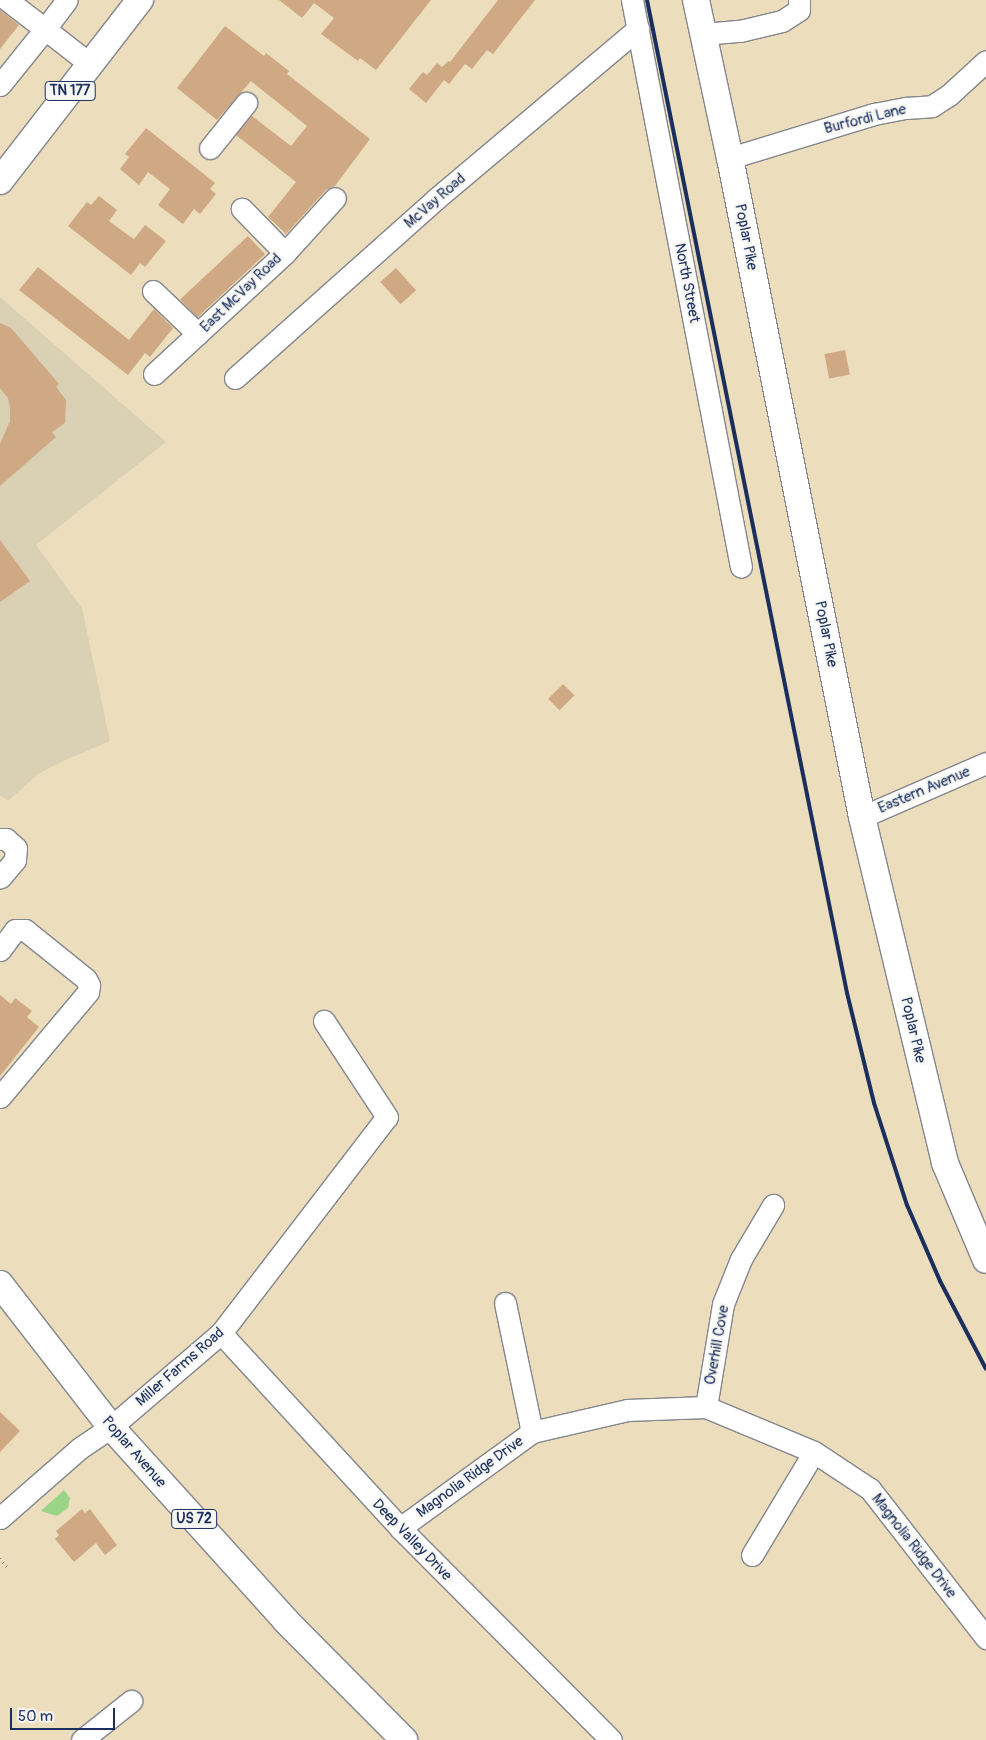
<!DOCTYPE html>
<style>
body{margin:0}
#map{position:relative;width:986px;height:1740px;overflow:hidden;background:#ecdebc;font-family:Pangolin,sans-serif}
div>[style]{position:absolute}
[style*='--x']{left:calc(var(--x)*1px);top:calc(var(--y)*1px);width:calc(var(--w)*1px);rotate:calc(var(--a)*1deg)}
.built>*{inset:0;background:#dad0b4}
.green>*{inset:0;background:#99d487}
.building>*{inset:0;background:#cfa884;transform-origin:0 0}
.path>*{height:2.5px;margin-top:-1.25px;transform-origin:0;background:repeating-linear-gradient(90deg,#84868d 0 1px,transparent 0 5px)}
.roads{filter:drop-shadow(1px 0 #84868d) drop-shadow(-1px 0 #84868d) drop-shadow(0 1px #84868d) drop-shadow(0 -1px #84868d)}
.minor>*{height:21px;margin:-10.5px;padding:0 10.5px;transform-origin:10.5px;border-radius:10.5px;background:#fff}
.major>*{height:26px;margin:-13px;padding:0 13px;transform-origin:13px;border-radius:13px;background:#fff}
.rail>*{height:4px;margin:-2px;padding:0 2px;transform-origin:2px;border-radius:2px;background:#1b2f5e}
span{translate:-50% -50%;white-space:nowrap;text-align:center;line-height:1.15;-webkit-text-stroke:4.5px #f6f6f2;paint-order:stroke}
.shield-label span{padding:1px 4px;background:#f6f6f2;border:1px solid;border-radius:4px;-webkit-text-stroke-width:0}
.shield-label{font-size:14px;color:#1b2f5e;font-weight:700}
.street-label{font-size:15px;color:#1b2f5e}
.scale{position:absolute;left:10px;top:1708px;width:105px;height:22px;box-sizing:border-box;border:2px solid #1b2f5e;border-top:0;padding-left:6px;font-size:15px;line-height:18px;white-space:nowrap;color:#1b2f5e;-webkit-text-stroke:4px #f6f6f2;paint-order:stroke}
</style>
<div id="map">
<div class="built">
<div style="clip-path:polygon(0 297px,166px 442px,36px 545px,82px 608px,110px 741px,63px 761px,38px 774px,8px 801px,0 795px)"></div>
</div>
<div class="green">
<div style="clip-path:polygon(64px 1490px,70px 1498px,68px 1508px,57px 1516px,41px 1511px)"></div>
</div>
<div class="building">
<div style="clip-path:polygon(279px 0,431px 0,376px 70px,360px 58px,358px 61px,321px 34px,334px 18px,314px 3px,302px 18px)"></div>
<div style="clip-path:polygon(498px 0,535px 0,493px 54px,487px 50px,472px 69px,465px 64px,449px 84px,444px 80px,426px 103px,409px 89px,423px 72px,427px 75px,437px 63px,442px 67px,448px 61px,450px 62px)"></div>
<div style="clip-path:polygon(0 10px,19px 25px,0 49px)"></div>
<div style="clip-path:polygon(225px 26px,264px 56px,266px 53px,289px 71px,287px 74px,370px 139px,335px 186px,326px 190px,286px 234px,268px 217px,296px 182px,236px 135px,252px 116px,291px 146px,307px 126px,251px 81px,217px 120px,177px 88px)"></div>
<div style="clip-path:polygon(146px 128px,215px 183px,210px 189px,216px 194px,200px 214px,194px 209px,183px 224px,158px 205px,170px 189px,148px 172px,139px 185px,120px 169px,129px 157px,125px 154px)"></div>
<div style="clip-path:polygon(99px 196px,117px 210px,109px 221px,128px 235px,134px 239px,145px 225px,166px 241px,145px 267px,140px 263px,131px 275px,68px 226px,87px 202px,91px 205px)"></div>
<div style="left:248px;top:236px;width:25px;height:93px;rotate:47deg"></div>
<div style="clip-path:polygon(38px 267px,129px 340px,154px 309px,173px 328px,150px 357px,145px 353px,128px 375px,19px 290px)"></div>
<div style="left:396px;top:268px;width:30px;height:21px;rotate:48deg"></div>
<div style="clip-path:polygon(0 323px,11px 328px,59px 384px,56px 387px,66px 400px,65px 423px,52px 432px,56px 437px,0 486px,0 444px,10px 421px,10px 408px,8px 398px,0 388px)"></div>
<div style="left:845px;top:350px;width:25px;height:21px;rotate:79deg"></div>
<div style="clip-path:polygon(0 540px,30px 581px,0 602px)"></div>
<div style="left:563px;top:684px;width:16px;height:21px;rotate:45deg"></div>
<div style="clip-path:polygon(0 995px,11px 1004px,15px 998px,32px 1011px,27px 1017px,39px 1027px,0 1076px)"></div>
<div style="clip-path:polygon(0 1412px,20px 1431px,0 1452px)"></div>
<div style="clip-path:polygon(82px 1509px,85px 1513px,90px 1509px,117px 1545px,105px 1555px,96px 1543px,74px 1562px,55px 1539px,59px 1535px,56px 1531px)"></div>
</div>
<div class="path">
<div style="--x:0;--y:1558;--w:14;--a:51"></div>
</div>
<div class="roads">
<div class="minor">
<div style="--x:7;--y:0;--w:48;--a:37.3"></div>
<div style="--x:45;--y:29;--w:36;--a:-53"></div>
<div style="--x:632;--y:0;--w:577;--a:79.12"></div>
<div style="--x:703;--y:34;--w:37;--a:-5"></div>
<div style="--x:740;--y:31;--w:43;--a:-13.4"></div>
<div style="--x:782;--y:21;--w:20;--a:-33"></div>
<div style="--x:799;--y:10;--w:10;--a:-90"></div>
<div style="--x:0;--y:85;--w:72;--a:-51.2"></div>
<div style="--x:45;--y:29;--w:57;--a:37.9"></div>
<div style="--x:210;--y:148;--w:58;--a:-51.3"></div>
<div style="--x:730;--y:158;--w:151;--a:-17"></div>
<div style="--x:874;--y:114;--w:33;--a:-11"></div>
<div style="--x:906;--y:108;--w:26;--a:-4"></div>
<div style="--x:932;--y:106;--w:20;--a:-33"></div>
<div style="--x:949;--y:95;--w:50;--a:-42.6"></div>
<div style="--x:285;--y:253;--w:74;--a:-47.7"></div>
<div style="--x:153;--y:291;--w:62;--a:43.7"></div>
<div style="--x:154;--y:374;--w:178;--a:-42.7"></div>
<div style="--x:285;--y:253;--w:62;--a:-134.3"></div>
<div style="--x:235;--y:378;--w:271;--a:-41.7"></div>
<div style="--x:437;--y:198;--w:263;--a:-40.1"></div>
<div style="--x:862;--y:817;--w:135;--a:-23.5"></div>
<div style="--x:0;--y:839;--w:6;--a:0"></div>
<div style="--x:6;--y:839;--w:13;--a:42"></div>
<div style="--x:16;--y:848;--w:12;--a:95"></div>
<div style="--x:15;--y:860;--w:23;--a:130"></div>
<div style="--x:0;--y:950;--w:25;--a:-53"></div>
<div style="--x:15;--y:930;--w:10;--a:0"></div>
<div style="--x:25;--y:930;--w:78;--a:38.8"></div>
<div style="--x:86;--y:979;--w:7;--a:63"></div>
<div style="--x:89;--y:985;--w:7;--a:98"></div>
<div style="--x:88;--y:992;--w:137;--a:130"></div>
<div style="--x:505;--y:1303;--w:132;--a:78.2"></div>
<div style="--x:221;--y:1333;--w:265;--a:47.4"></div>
<div style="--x:400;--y:1528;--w:299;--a:45.1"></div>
<div style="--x:706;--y:1407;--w:104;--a:-80.6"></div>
<div style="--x:723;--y:1304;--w:48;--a:-68.2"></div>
<div style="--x:741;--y:1259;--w:63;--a:-59.3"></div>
<div style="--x:0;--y:1518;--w:106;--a:-41.2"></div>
<div style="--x:80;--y:1448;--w:37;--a:-34"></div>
<div style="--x:111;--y:1427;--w:145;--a:-40.5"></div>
<div style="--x:221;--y:1333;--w:272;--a:-52.5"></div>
<div style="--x:387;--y:1117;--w:115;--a:-123.3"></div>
<div style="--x:400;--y:1528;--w:163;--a:-36"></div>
<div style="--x:532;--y:1432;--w:98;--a:-13"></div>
<div style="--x:627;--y:1410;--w:79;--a:-2.2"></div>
<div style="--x:706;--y:1407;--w:117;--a:22.6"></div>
<div style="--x:814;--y:1452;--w:67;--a:33.5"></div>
<div style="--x:870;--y:1489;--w:189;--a:52.1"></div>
<div style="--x:752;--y:1555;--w:120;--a:-59"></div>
<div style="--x:82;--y:1740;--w:63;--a:-38.5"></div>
</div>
<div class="major">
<div style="--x:696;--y:0;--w:162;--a:77.9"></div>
<div style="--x:730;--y:158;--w:672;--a:78.67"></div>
<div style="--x:862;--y:817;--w:356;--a:76.5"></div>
<div style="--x:945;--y:1163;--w:105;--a:67.1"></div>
<div style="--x:0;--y:181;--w:229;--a:-52.3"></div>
<div style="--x:0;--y:1284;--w:181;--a:52.2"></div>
<div style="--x:111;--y:1427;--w:261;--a:47.9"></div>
<div style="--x:286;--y:1621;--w:168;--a:45.2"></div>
</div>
</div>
<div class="rail">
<div style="--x:647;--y:0;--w:1013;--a:78.61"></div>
<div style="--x:847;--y:993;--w:113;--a:76.2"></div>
<div style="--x:874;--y:1103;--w:107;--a:72.1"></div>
<div style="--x:907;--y:1205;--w:83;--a:66.5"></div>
<div style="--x:940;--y:1281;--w:99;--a:62.4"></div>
</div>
<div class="shield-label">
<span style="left:70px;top:91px">TN 177</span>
<span style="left:194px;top:1519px">US 72</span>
</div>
<div class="street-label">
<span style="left:865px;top:119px;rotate:-14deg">Burfordi Lane</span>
<span style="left:435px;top:201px;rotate:-41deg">McVay Road</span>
<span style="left:746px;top:237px;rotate:79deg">Poplar Pike</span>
<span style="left:687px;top:283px;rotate:79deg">North Street</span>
<span style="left:241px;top:293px;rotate:-44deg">East McVay Road</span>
<span style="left:826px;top:634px;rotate:79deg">Poplar Pike</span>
<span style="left:924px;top:790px;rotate:-23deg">Eastern Avenue</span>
<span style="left:913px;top:1030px;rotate:77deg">Poplar Pike</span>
<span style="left:717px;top:1345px;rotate:-80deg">Overhill Cove</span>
<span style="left:180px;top:1367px;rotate:-41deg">Miller Farms Road</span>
<span style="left:134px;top:1452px;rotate:49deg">Poplar Avenue</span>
<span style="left:470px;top:1477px;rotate:-36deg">Magnolia Ridge Drive</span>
<span style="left:412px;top:1540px;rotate:46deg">Deep Valley Drive</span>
<span style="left:914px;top:1546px;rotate:52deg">Magnolia Ridge Drive</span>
</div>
<div class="scale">50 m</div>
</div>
